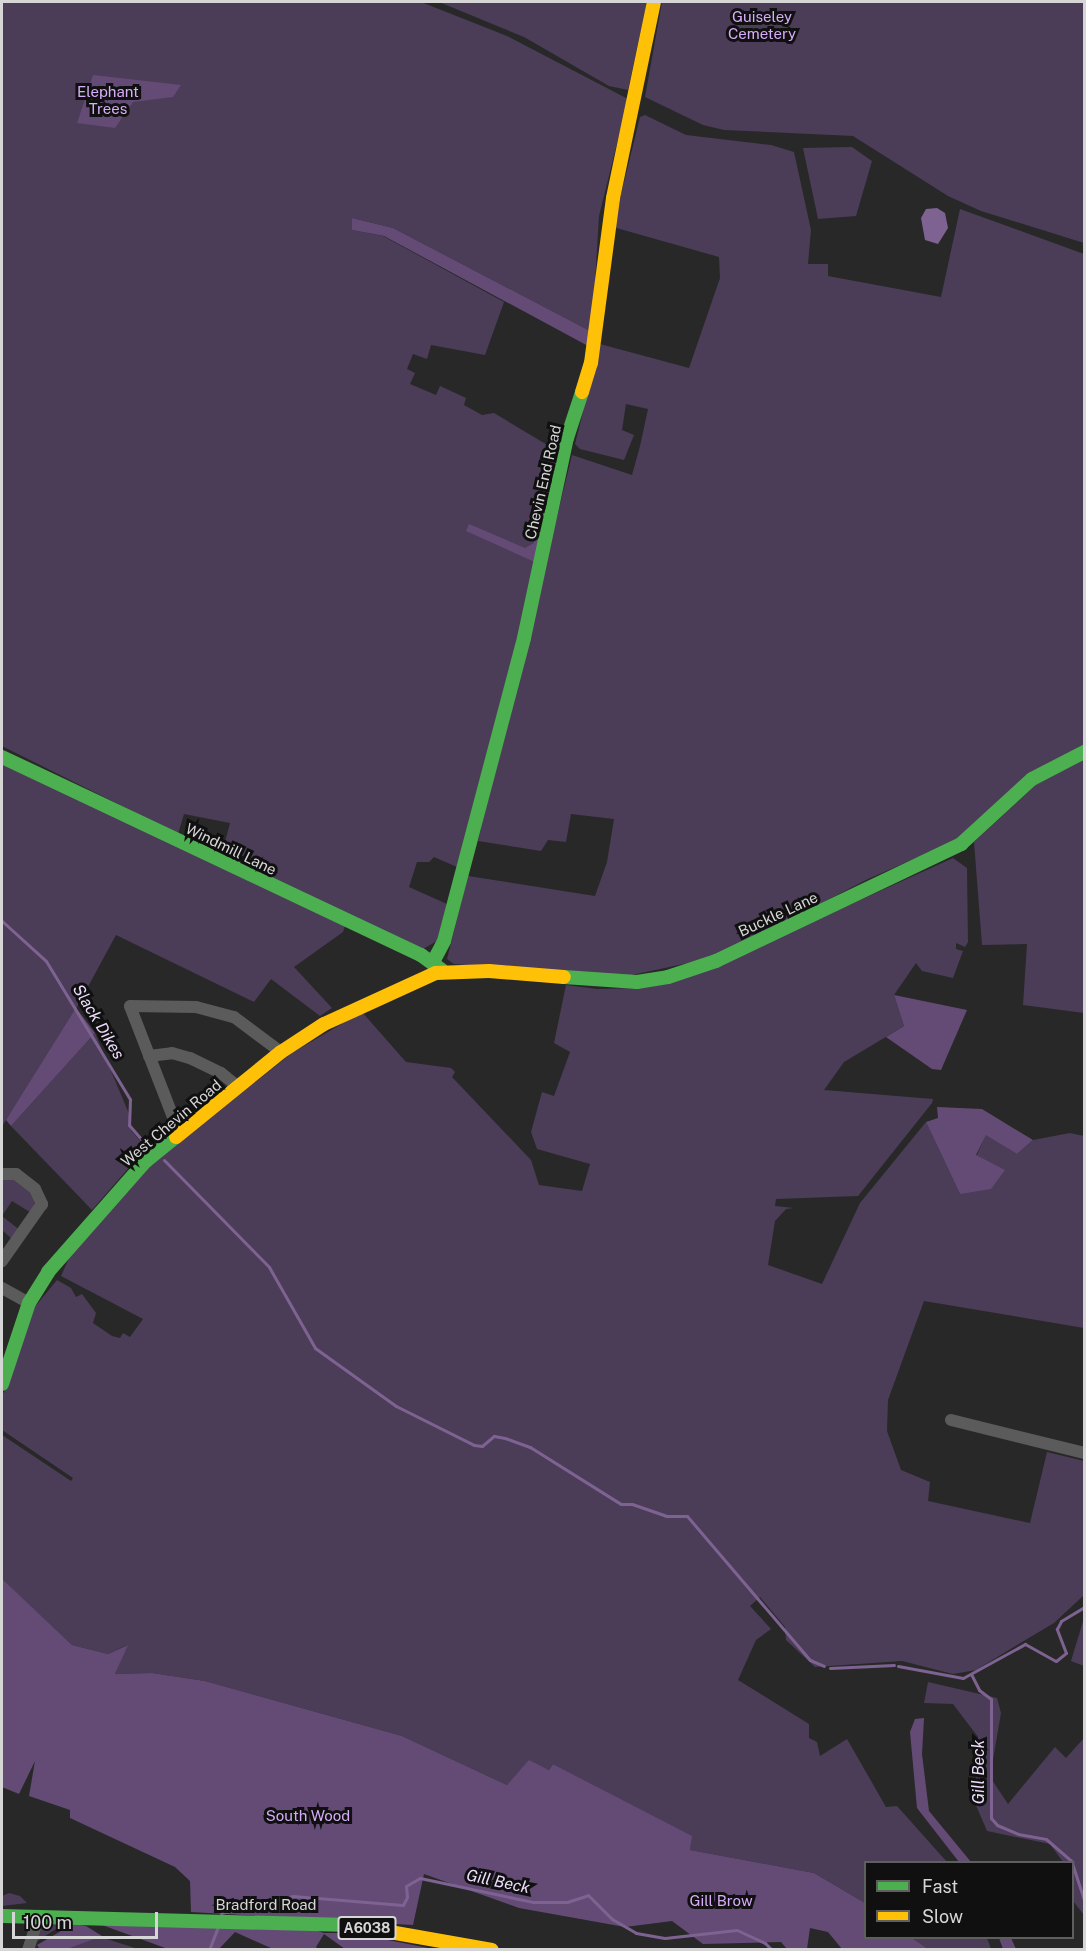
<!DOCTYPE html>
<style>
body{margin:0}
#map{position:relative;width:1086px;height:1951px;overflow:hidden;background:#282828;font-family:"Public Sans",sans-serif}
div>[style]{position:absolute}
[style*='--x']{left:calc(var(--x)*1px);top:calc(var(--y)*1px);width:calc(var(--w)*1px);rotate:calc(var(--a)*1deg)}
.green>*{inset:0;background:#4b3c58}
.forest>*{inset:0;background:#644b76}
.water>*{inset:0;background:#7e6392}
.stream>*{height:3px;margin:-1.5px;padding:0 1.5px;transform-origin:1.5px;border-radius:1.5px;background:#7e6392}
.street>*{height:12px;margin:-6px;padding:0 6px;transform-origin:6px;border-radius:6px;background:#5b5b5b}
.fast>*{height:14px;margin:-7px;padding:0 7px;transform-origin:7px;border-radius:7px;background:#4caf50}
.slow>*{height:14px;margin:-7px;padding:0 7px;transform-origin:7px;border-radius:7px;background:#ffc107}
span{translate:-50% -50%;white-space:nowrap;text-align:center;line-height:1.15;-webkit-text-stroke:6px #101011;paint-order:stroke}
.shield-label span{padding:2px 4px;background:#101011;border:2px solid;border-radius:4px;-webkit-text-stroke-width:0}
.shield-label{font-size:14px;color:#d6d6d7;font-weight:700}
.park-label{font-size:15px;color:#d7acf9}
.street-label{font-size:15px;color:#d6d6d7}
.water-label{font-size:16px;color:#eeddfc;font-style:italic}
.frame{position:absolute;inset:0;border:3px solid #d6d6d7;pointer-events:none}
.legend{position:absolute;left:864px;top:1861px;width:210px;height:78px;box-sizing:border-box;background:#101011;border:2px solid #5f5f60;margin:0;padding:8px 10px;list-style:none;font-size:18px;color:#d6d6d7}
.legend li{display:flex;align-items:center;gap:12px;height:30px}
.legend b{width:30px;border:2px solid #5f5f60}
.scale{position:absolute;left:12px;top:1912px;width:146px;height:27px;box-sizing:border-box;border:3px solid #d6d6d7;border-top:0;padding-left:8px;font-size:18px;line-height:21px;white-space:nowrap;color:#d6d6d7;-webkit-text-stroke:4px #101011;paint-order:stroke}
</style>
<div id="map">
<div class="green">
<div style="clip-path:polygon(2px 2px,421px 2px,507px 36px,628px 99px,599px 216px,592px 332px,393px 228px,352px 218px,352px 230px,383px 236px,504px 302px,485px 355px,431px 345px,427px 359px,413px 354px,407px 369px,415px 373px,410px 384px,436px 395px,440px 386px,466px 398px,464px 405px,482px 415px,494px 413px,559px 452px,537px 563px,457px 867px,434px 857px,429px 862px,417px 862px,409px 887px,447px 904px,437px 941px,423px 949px,221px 857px,230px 823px,184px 814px,178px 834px,2px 746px)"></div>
<div style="clip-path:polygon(439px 2px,647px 2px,628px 90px,609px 86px,524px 37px)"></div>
<div style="clip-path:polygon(662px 2px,1084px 2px,1084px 243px,981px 211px,948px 196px,853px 136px,724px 130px,703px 125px,645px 97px)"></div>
<div style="clip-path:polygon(645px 115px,686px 135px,771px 145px,794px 152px,811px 230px,808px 264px,828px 264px,828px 276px,941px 297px,960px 209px,1084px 254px,1084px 746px,960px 839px,868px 879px,717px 957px,622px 977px,454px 964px,447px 959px,468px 876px,595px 896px,607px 862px,614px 819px,571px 814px,566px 842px,548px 840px,541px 851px,478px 841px,572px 455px,632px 475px,640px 446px,648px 409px,626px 404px,622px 430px,634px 435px,624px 460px,580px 449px,575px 444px,600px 344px,689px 368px,720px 278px,719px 257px,613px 227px,640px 117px)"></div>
<div style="clip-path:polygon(852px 147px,872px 161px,856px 216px,818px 219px,803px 148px)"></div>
<div style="clip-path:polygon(1084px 760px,1084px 1013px,1023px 1005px,1027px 944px,982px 945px,974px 842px,1038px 783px)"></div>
<div style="clip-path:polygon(2px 762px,345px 926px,343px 932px,294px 967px,332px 1008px,320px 1016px,271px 979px,254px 1002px,116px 935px,57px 1044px,2px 1126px)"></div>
<div style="clip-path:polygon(953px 858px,967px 868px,968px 942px,965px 947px,956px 943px,956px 949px,963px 951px,953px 978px,922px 971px,916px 963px,894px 995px,904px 1026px,844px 1062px,824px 1090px,933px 1099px,932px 1103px,858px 1196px,776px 1199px,775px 1206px,794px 1208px,786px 1209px,775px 1221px,768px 1265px,822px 1284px,860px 1203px,926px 1122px,960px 1194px,986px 1134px,1017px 1154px,1033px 1140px,1070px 1133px,1084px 1136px,1084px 1328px,924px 1301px,888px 1400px,887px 1431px,901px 1470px,930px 1482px,928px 1501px,1030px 1523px,1047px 1452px,1084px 1461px,1084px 1595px,1054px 1623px,1017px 1645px,976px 1670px,953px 1674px,902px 1661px,815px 1667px,786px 1640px,785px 1627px,760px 1597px,750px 1606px,771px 1629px,756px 1640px,738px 1680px,809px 1724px,809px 1738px,817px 1742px,820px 1756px,847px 1739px,886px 1807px,897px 1806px,947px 1862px,866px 1862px,865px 1903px,814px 1873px,690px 1850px,691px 1836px,553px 1764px,549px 1770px,529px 1761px,507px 1785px,402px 1736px,205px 1681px,152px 1673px,115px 1674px,127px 1645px,108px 1654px,72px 1645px,2px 1580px,2px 1435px,71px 1481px,73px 1478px,2px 1430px,2px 1395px,8px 1385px,29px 1314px,57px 1280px,71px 1288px,76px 1297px,82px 1294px,96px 1313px,93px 1323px,112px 1336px,120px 1338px,123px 1333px,130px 1337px,143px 1319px,61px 1276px,73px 1249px,146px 1169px,292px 1053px,362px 1012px,406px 1062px,451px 1068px,455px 1072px,452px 1077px,531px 1160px,539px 1185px,582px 1191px,590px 1164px,537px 1149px,531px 1132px,542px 1092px,554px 1096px,570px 1052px,554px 1043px,566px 985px,597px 989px,643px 988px,719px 964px)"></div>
<div style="clip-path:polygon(95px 1033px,130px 1116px,131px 1130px,146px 1148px,92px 1210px,11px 1126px)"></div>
<div style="clip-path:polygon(11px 1177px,30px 1190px,35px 1200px,33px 1214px,12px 1201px,2px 1216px,21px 1231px,13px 1240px,2px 1230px,2px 1178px)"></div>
<div style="clip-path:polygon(1084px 1618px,1084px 1666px,1071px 1661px)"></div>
<div style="clip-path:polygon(928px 1682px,997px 1698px,1001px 1713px,990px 1777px,1008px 1804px,1055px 1747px,1066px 1758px,1084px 1738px,1084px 1915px,1073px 1901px,1072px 1862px,1063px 1862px,1050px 1844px,987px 1831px,975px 1803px,978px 1737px,953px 1704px,924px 1703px)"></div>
<div style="clip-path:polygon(9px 1893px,20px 1896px,27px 1903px,2px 1906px,2px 1896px)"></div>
<div style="clip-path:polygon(46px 1924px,62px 1925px,36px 1942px,41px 1930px)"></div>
<div style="clip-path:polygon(73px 1924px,107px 1939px,138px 1949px,35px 1950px)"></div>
<div style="clip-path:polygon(912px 1938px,987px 1938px,991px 1949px,928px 1949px)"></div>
</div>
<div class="forest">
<div style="clip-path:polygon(93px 75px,181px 85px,173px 97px,133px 102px,115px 128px,77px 123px)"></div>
<div style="clip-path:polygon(352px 218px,393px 228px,592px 332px,590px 347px,384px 236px,352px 230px)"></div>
<div style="clip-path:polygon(551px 448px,559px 452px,537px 563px,466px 531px,469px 524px,525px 548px,534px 543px)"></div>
<div style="clip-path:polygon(894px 995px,967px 1010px,941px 1070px,932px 1069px,886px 1037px,904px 1026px)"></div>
<div style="clip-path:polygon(76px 1008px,95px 1033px,11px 1126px,6px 1120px)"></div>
<div style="clip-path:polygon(937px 1107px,982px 1109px,1033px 1140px,1017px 1154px,986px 1135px,976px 1155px,1005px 1170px,991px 1189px,960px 1194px,926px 1122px,938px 1118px)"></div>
<div style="clip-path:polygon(2px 1579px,72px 1645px,108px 1654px,128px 1645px,115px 1674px,152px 1673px,205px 1681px,402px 1736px,507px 1785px,529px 1760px,549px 1770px,553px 1764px,692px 1836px,690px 1850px,814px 1873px,865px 1903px,866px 1938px,912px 1938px,928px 1949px,842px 1949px,828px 1932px,810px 1928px,807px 1949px,787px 1949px,781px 1942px,703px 1944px,672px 1921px,625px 1927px,519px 1908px,424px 1874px,413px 1925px,191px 1912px,190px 1881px,175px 1867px,70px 1818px,70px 1810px,29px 1796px,35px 1761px,19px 1794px,2px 1787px)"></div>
<div style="clip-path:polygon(924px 1718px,922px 1754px,929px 1811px,971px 1862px,959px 1862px,917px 1808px,910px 1732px,915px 1719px)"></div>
<div style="clip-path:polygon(73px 1924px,86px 1926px,102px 1936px,67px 1949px,40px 1949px,37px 1945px)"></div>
<div style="clip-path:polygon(102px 1925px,302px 1926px,324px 1933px,353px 1933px,433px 1949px,345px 1949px,324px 1934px,316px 1947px,318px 1949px,273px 1949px,235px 1932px,219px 1949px,168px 1949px)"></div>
<div style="clip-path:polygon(999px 1938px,1011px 1938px,1016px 1949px,1003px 1949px)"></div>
</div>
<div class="water">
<div style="clip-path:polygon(937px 208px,945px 213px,948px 228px,938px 244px,925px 240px,921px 218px,926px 209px)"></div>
</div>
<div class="stream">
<div style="--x:2;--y:921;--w:59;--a:42.3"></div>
<div style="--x:46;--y:961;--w:162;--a:58.7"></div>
<div style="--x:130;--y:1099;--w:26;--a:92"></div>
<div style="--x:129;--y:1125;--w:30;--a:49"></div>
<div style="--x:164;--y:1160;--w:150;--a:45.5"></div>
<div style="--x:269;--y:1267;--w:93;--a:60.4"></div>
<div style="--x:315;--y:1348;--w:100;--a:35.6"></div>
<div style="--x:396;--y:1406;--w:87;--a:26.6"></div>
<div style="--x:474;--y:1445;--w:8;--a:7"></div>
<div style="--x:482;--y:1446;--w:16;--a:-40"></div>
<div style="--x:494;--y:1436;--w:11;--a:10"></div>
<div style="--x:505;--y:1438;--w:27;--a:20"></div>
<div style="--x:530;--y:1447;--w:107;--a:32.1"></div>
<div style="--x:621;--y:1504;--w:11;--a:0"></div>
<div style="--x:632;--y:1504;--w:36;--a:19"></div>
<div style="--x:666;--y:1516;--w:21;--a:0"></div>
<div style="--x:687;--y:1516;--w:189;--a:49.5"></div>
<div style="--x:810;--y:1660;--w:15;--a:23"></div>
<div style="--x:898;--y:1666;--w:66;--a:10.5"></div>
<div style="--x:963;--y:1678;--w:71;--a:-28.7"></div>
<div style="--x:1025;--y:1644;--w:35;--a:29"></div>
<div style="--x:1056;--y:1661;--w:13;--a:-39"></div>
<div style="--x:1066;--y:1653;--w:26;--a:-111"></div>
<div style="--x:1057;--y:1629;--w:9;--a:-63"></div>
<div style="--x:1061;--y:1621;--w:27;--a:-31"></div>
<div style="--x:830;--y:1668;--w:64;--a:-2.7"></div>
<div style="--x:971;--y:1674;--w:18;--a:63"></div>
<div style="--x:979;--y:1690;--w:15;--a:37"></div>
<div style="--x:991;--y:1699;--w:119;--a:90"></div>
<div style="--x:991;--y:1818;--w:9;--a:49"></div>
<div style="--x:997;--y:1825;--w:23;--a:23"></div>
<div style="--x:1018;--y:1834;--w:28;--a:10"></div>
<div style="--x:1046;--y:1839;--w:35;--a:41"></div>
<div style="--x:1072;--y:1863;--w:38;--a:72"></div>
<div style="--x:221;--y:1913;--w:74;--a:-13.3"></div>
<div style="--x:293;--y:1896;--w:110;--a:4.7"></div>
<div style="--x:403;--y:1905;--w:9;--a:-63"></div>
<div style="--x:407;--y:1897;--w:11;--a:-95"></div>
<div style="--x:406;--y:1886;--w:16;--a:-30"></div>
<div style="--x:420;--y:1878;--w:116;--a:12"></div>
<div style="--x:533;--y:1902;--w:34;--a:0"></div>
<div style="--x:567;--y:1902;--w:22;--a:-18"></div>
<div style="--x:588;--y:1895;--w:34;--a:45"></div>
<div style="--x:612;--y:1919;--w:28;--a:30"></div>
<div style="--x:636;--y:1933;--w:29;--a:10"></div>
<div style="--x:665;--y:1938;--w:72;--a:-6.3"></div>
<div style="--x:737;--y:1930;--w:31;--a:25"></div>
<div style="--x:765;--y:1943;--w:10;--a:45"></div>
<div style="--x:209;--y:1950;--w:25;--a:-69"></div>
</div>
<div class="street">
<div style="--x:149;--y:1056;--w:23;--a:-7"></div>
<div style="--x:172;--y:1053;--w:19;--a:16"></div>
<div style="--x:190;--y:1058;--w:34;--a:26"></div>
<div style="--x:221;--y:1073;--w:22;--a:39"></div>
<div style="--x:180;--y:1135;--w:138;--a:-111.2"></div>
<div style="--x:130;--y:1006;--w:66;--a:0.9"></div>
<div style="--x:196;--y:1007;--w:39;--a:15"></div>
<div style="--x:234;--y:1017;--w:59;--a:36.7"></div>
<div style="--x:2;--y:1174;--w:14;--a:0"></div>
<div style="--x:16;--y:1174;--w:24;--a:38"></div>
<div style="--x:35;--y:1189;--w:17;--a:65"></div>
<div style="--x:42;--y:1204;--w:70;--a:125.1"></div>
<div style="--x:2;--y:1288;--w:31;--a:29"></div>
<div style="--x:951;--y:1420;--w:137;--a:13.9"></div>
<div style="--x:28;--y:1950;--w:36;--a:-72"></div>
</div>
<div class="fast">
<div style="--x:2;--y:757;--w:463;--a:25.3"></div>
<div style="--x:421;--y:955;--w:26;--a:36"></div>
<div style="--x:433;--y:962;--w:24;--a:-62"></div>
<div style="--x:444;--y:941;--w:313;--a:-75.2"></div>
<div style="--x:524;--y:638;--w:205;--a:-77.9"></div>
<div style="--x:567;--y:438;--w:48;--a:-71.9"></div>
<div style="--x:564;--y:977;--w:73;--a:3.9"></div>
<div style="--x:637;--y:982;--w:31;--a:-9"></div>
<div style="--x:668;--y:977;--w:51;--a:-18.4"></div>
<div style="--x:716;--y:961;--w:272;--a:-25.5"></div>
<div style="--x:961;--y:844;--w:96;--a:-42.5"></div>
<div style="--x:1032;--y:779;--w:59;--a:-27.4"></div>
<div style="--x:2;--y:1384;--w:85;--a:-71.6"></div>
<div style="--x:29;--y:1303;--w:36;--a:-58"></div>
<div style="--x:48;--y:1272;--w:148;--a:-48.6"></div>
<div style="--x:146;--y:1161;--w:38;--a:-39"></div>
<div style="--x:2;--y:1916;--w:348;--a:1.5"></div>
</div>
<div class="slow">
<div style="--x:582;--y:392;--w:30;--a:-73"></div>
<div style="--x:591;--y:363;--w:166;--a:-82.4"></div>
<div style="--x:613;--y:198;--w:200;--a:-78.2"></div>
<div style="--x:176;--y:1137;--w:135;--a:-39"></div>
<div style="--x:281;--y:1052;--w:51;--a:-33.1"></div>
<div style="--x:324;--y:1024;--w:123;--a:-24.5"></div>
<div style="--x:436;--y:973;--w:53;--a:-2.2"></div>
<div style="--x:489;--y:971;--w:75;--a:4.6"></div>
<div style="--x:350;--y:1925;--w:144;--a:10"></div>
</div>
<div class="shield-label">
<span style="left:367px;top:1928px">A6038</span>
</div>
<div class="park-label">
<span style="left:762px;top:25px">Guiseley<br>Cemetery</span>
<span style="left:108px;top:100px">Elephant<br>Trees</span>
<span style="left:308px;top:1816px">South Wood</span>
<span style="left:721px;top:1901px">Gill Brow</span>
</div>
<div class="street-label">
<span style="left:543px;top:482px;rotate:-77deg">Chevin End Road</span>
<span style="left:231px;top:849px;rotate:26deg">Windmill Lane</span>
<span style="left:778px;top:914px;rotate:-25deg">Buckle Lane</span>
<span style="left:171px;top:1123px;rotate:-40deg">West Chevin Road</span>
<span style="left:266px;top:1905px">Bradford Road</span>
</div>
<div class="water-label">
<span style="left:98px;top:1022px;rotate:59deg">Slack Dikes</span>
<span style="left:979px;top:1772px;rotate:-90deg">Gill Beck</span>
<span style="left:498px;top:1882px;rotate:12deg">Gill Beck</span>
</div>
<div class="frame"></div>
<ul class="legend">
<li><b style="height:8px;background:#4caf50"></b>Fast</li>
<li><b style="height:8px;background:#ffc107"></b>Slow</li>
</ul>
<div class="scale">100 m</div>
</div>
